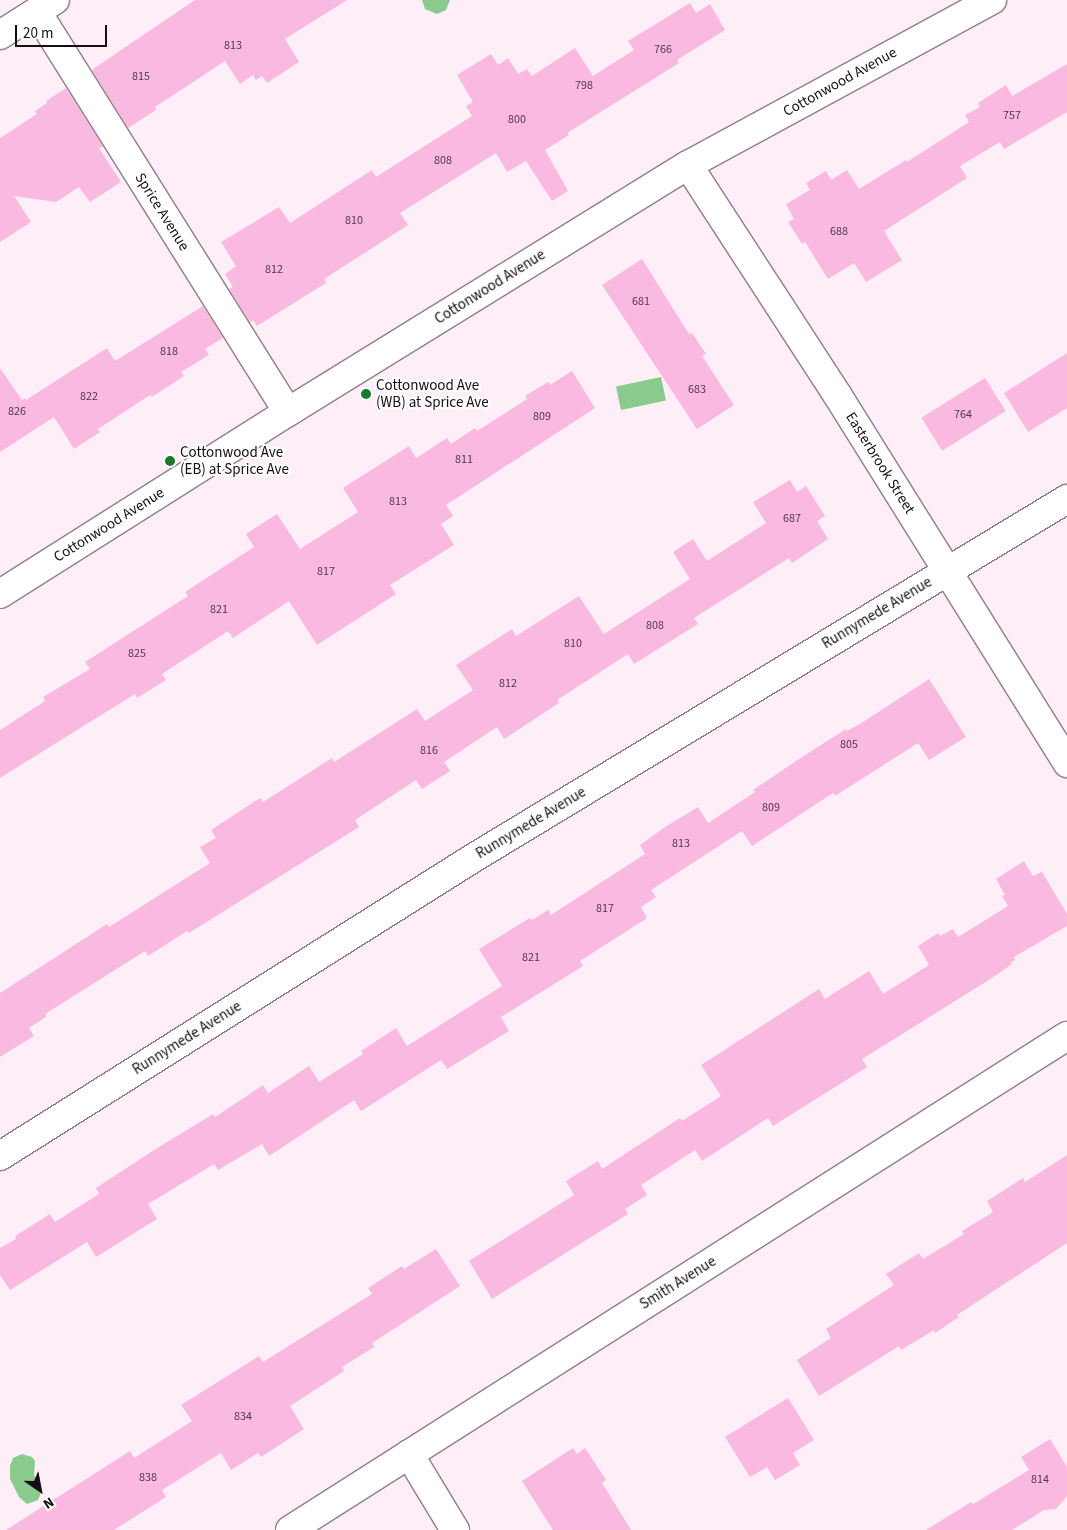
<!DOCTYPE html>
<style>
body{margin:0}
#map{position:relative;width:1067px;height:1530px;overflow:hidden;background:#fdeef7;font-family:"Source Sans 3",sans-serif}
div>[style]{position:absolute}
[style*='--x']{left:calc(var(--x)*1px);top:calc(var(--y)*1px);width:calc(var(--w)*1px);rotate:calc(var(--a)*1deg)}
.water>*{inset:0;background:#88cb8c;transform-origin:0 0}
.building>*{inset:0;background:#fab9e0;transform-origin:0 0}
.roads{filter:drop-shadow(1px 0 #927c88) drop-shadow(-1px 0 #927c88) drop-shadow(0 1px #927c88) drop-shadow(0 -1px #927c88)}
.street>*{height:28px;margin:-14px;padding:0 14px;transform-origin:14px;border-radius:14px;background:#fff}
.secondary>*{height:28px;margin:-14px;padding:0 14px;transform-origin:14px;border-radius:14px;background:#fff}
.dots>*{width:14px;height:14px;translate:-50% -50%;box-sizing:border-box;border:2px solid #fff;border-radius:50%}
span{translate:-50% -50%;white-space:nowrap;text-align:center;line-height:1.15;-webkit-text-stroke:4px #fff;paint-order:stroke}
.number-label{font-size:12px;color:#4f3946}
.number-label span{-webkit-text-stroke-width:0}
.street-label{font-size:15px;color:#160e13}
.poi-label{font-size:15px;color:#160e13}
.left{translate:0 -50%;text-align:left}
.north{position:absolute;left:15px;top:1465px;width:50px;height:50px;-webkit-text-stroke:4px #fff;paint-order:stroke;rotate:147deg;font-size:14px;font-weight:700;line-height:20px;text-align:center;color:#160e13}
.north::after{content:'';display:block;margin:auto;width:18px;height:22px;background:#160e13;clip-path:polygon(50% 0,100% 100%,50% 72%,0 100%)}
.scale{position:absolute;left:15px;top:25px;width:92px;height:22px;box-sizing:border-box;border:2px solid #160e13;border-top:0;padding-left:6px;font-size:15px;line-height:18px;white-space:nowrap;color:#160e13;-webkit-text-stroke:4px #fff;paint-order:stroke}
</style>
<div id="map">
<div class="water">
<div style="clip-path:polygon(422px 0,450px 0,446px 10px,437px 14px,425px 9px)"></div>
<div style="left:661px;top:377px;width:24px;height:46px;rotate:78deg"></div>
<div style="clip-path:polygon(22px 1454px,32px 1457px,35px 1461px,34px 1475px,42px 1490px,38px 1500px,27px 1504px,19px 1497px,10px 1479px,10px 1466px,13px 1458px)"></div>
</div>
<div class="building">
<div style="clip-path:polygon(195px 0,347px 0,285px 39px,299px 62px,267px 83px,262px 76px,256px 80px,253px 75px,240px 84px,225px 61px,155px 107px,156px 110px,128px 128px,93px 72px,93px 69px)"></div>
<div style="clip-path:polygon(690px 3px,696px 13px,710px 4px,725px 30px,677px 60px,679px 63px,567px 133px,569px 135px,545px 150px,568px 191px,552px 201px,526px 161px,507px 172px,496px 153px,400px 213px,408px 225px,324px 279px,326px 283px,257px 326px,253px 320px,250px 322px,229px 289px,233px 287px,225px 274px,236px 266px,221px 242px,279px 207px,290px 223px,372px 170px,376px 177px,472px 116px,466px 106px,473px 102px,457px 75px,491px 54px,498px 65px,508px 58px,518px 74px,527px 69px,532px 76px,575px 48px,593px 76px,634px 50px,628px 41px)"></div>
<div style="clip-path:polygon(1067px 64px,1067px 112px,1004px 149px,1000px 142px,960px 166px,967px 178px,884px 231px,902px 260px,866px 282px,854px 263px,828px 279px,805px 242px,802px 244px,788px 222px,794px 219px,786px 204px,810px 190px,806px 183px,826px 171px,831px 180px,847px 170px,859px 189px,906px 160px,907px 162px,969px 122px,965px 115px,980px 107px,978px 103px,1006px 85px,1012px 96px)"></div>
<div style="clip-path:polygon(66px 88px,103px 146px,99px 148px,121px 182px,90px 202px,79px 187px,56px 202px,14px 196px,31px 222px,0 242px,0 138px,37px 114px,35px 111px,47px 103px,46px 101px)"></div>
<div style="clip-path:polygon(642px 259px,689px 334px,692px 333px,706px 354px,702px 356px,734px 405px,697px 429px,602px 285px)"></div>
<div style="clip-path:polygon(203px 306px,223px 338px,205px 349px,209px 355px,181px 372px,184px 376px,152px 397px,150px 395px,98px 429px,100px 432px,74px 449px,54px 417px,0 452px,0 368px,22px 400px,25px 398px,26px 400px,107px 348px,115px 361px)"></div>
<div style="clip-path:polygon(1067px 353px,1067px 408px,1028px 432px,1004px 393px)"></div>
<div style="clip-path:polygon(572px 371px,595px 408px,446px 505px,453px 516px,441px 524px,454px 545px,390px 585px,396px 594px,317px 645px,289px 601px,233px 638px,228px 631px,162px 674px,166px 680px,137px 698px,135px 694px,0 778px,0 730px,45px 701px,43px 697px,90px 669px,85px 662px,188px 596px,185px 592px,254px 547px,246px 534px,277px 514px,300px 549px,358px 512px,343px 488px,409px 446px,416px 458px,447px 438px,451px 444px,475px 428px,477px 431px,527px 399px,525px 396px,548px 382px,550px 385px)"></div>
<div style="left:985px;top:378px;width:39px;height:75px;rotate:58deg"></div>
<div style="clip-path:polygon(790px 480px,797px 492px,806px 486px,825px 516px,817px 521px,828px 539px,792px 563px,789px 558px,694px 618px,698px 624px,634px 664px,628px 654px,557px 700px,559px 703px,504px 739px,497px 727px,444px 762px,450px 771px,422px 789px,416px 780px,355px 820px,359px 827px,189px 933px,187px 931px,148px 956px,145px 951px,45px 1014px,47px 1016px,29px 1028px,34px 1036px,0 1057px,0 993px,107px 924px,109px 927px,210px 863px,200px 847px,216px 838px,211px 830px,260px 798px,263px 802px,332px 758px,334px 762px,417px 709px,425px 721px,473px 690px,456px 665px,512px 629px,516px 636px,579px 596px,604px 634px,690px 579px,673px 552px,693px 539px,707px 561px,766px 523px,753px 502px)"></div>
<div style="clip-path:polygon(929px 679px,966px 737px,929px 760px,918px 743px,835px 796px,833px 793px,752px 846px,742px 831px,651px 890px,656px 897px,641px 907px,647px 918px,580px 961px,583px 966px,501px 1017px,509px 1031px,447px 1069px,441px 1060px,361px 1111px,354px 1100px,269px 1156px,262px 1144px,218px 1170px,214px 1164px,148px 1204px,157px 1219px,96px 1257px,87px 1242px,10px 1290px,0 1275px,0 1248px,16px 1239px,15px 1236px,50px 1214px,55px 1222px,99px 1194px,96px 1188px,151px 1152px,213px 1114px,215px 1117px,263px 1085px,268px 1093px,309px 1066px,319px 1082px,363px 1054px,361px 1051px,396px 1028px,407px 1046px,502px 986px,479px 949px,530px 918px,532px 920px,548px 910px,551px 915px,645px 854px,640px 845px,665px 827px,698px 807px,708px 823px,755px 792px,753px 790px,799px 759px,846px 729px,847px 731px,863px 722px)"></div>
<div style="clip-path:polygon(1024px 861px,1033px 876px,1042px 872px,1067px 914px,1067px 926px,1014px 957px,1015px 960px,1011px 962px,1012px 964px,992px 978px,862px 1059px,867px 1067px,773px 1126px,768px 1118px,702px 1161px,695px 1150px,641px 1185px,647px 1195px,625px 1209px,628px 1214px,492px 1299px,469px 1261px,574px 1195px,566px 1181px,598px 1161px,602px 1169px,680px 1118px,682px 1121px,721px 1096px,701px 1065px,819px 989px,825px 999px,869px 971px,883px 994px,929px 965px,918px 946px,938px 933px,940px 936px,953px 929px,958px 937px,1008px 906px,1002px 896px,1005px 895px,996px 879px)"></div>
<div style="clip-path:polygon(1067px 1155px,1067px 1243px,957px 1315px,959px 1317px,935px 1333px,934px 1330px,901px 1350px,899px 1346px,819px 1396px,797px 1360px,831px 1338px,826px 1329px,894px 1285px,886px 1274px,919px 1253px,923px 1259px,964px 1234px,962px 1231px,993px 1212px,987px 1201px,1023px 1178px,1025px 1182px)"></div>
<div style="clip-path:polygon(436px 1249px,460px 1286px,372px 1343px,374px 1347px,342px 1367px,344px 1371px,290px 1406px,304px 1429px,261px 1457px,258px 1453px,231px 1470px,221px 1453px,162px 1490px,166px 1497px,114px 1530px,6px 1530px,130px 1451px,134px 1458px,192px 1421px,181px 1405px,259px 1356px,263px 1362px,372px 1294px,368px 1288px,402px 1266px,404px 1269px)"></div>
<div style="clip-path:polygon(788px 1398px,814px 1440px,793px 1453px,800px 1465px,775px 1480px,767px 1467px,750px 1477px,725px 1437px)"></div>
<div style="clip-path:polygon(1050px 1439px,1067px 1467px,1067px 1496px,1056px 1509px,1044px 1510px,1012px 1530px,926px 1530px,971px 1502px,973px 1504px,1029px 1470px,1021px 1457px)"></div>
<div style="clip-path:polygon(573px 1448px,577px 1454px,585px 1448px,606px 1480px,602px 1483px,631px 1530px,553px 1530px,522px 1481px)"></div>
</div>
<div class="roads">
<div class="street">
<div style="--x:37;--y:12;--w:472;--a:57.9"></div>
<div style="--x:0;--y:35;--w:65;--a:-32.5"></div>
<div style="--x:688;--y:165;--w:275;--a:57"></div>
<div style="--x:838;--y:396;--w:433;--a:58"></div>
<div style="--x:0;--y:594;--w:341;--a:-32.3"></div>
<div style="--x:288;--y:412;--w:470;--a:-31.7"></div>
<div style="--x:688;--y:165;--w:346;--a:-28.5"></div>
<div style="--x:0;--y:1156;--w:561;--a:-32.19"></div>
<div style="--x:475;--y:857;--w:692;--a:-31.16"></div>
<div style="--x:409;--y:1454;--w:89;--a:58.8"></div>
</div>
<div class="secondary">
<div style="--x:290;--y:1530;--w:921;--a:-32.45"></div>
</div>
</div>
<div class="dots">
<div style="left:366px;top:394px;background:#187a2b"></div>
<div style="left:170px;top:461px;background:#187a2b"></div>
</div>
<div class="number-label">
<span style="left:233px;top:46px">813</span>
<span style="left:663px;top:50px">766</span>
<span style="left:141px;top:77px">815</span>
<span style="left:584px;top:86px">798</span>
<span style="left:1012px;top:116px">757</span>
<span style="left:517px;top:120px">800</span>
<span style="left:443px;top:161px">808</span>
<span style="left:354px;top:221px">810</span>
<span style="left:839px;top:232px">688</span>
<span style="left:274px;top:270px">812</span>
<span style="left:641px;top:302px">681</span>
<span style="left:169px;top:352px">818</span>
<span style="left:697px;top:390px">683</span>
<span style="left:89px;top:397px">822</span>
<span style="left:17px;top:412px">826</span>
<span style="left:963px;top:415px">764</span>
<span style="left:542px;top:417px">809</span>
<span style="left:464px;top:460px">811</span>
<span style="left:398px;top:502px">813</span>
<span style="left:792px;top:519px">687</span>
<span style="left:326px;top:572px">817</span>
<span style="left:219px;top:610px">821</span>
<span style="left:655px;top:626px">808</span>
<span style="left:573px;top:644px">810</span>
<span style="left:137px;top:654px">825</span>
<span style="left:508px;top:684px">812</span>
<span style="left:849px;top:745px">805</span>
<span style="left:429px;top:751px">816</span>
<span style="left:771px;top:808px">809</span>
<span style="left:681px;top:844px">813</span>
<span style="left:605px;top:909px">817</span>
<span style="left:531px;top:958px">821</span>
<span style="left:243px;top:1417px">834</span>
<span style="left:148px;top:1478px">838</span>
<span style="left:1040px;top:1480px">814</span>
</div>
<div class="street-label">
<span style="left:840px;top:82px;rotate:-29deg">Cottonwood Avenue</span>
<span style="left:162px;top:212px;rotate:58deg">Sprice Avenue</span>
<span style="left:490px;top:287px;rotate:-32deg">Cottonwood Avenue</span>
<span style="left:880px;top:463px;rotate:58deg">Easterbrook Street</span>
<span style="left:109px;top:525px;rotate:-32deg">Cottonwood Avenue</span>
<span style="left:877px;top:613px;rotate:-31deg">Runnymede Avenue</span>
<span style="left:531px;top:823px;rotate:-31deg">Runnymede Avenue</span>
<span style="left:187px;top:1038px;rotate:-32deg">Runnymede Avenue</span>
<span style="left:678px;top:1283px;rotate:-32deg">Smith Avenue</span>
</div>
<div class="poi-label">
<span class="left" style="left:376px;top:394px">Cottonwood Ave<br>(WB) at Sprice Ave</span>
<span class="left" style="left:180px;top:461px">Cottonwood Ave<br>(EB) at Sprice Ave</span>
</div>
<div class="north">N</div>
<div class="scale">20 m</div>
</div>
